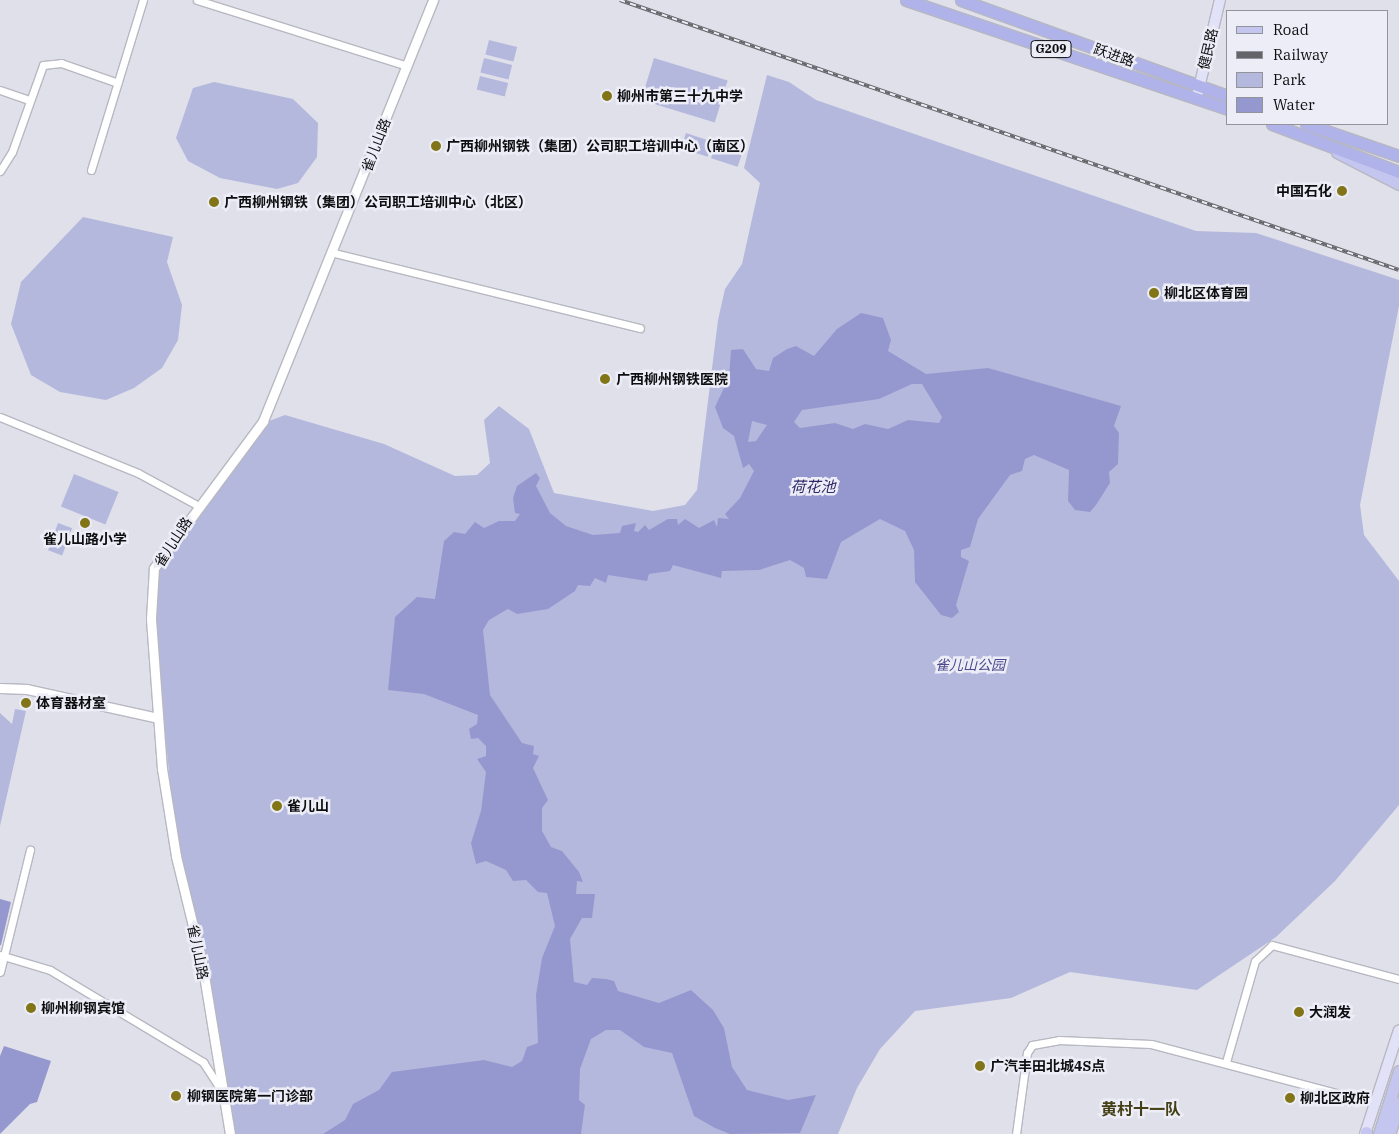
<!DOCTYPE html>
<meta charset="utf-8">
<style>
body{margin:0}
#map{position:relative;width:1399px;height:1134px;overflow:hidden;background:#dfe0e9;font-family:"IBM Plex Serif","Noto Sans SC",serif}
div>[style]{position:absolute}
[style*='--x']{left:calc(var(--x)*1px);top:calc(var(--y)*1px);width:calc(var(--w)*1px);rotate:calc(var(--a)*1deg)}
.green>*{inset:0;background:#b5b8dd;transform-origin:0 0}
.water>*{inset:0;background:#9598ce}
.roads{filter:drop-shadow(1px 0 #b7b8c1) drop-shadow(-1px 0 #b7b8c1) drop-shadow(0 1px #b7b8c1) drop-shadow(0 -1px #b7b8c1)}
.minor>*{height:7px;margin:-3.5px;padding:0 3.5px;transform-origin:3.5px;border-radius:3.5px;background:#fff}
.tertiary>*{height:9px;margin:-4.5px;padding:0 4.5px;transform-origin:4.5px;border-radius:4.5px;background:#fff}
.secondary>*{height:10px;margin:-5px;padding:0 5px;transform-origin:5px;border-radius:5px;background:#e1e2f7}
.primary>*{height:11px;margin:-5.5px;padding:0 5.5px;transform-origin:5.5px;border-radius:5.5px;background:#c4c6ef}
.trunk>*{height:11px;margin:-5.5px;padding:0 5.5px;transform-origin:5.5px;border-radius:5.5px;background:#b0b3ea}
.rail>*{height:4px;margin-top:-2px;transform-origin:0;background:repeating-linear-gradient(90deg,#ecedf6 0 5.5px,#646469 0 11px);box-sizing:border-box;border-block:1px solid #646469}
.dots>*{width:14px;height:14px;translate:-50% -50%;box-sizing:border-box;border:2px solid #ecedf6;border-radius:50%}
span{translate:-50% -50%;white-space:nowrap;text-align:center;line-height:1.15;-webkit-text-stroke:5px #ecedf6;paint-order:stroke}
.shield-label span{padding:1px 4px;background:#ecedf6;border:1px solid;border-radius:4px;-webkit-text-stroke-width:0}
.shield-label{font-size:12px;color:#0e0e11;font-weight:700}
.street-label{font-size:14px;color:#0e0e11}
.poi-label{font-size:14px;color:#0e0e11;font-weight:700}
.left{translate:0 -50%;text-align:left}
.right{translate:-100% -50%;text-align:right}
.park-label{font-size:14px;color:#4b4a8e;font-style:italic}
.water-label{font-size:15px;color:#2d2869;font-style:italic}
.quarter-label{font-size:16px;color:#454016;font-weight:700}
.legend{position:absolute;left:1226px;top:10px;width:162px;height:115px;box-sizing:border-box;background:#ecedf6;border:1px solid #93949a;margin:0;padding:6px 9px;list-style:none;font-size:15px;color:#0e0e11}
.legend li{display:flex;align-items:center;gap:10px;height:25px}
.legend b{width:25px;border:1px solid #93949a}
</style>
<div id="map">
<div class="green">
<div style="left:489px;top:40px;width:29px;height:15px;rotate:14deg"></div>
<div style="left:484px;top:58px;width:29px;height:15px;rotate:14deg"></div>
<div style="left:654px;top:58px;width:77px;height:44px;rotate:17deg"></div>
<div style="clip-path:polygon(767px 75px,789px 82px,816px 100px,1196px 231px,1256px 233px,1399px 280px,1399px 306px,1360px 505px,1364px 535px,1399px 581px,1399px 805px,1335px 881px,1276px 937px,1197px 990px,1070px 972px,1011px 998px,915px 1011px,880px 1049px,857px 1088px,838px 1134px,234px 1134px,177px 855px,154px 618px,157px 568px,264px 423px,285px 415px,384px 444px,455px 476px,477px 475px,490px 463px,484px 420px,499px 406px,529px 429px,554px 493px,653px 511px,685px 505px,697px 490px,718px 320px,725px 289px,742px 264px,760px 183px,744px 168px)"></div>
<div style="left:480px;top:76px;width:29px;height:14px;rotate:14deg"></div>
<div style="clip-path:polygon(214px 82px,293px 99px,318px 123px,317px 157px,298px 183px,277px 189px,220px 178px,188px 161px,176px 138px,193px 88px)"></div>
<div style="left:686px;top:133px;width:28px;height:16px;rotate:18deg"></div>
<div style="left:716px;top:143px;width:28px;height:16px;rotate:18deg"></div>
<div style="clip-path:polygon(83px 217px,173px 237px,167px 262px,182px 305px,178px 340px,162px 368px,134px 388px,106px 400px,60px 392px,31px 375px,11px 324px,21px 282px)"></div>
<div style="left:74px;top:474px;width:48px;height:35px;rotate:22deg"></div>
<div style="left:58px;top:523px;width:15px;height:29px;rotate:20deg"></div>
<div style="clip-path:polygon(15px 709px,26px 711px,0 826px,0 713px,12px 724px)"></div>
</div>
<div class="water">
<div style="clip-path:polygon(evenodd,861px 313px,883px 318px,891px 340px,888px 351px,926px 374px,988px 368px,1121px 406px,1114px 426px,1119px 433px,1118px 464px,1109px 472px,1110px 483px,1096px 505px,1090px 512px,1075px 510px,1068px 501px,1069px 470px,1034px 455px,1025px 459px,1022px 471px,1010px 475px,978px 519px,970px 547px,961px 550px,961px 557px,969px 561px,956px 605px,959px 612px,952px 618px,941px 615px,915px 582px,914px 550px,905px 531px,880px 519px,841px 542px,827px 579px,806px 577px,804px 568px,790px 560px,759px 570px,722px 571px,721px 578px,673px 565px,670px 571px,649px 574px,647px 581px,608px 575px,606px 583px,595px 578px,590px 586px,578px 585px,575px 591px,548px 609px,517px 614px,508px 609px,489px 620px,483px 630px,490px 695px,522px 743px,534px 746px,533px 754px,539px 756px,533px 768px,548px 800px,542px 808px,542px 831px,551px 847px,562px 851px,579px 872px,583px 882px,577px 881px,576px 894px,595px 894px,592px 918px,582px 918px,570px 939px,574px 982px,587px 985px,592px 978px,606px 979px,614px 981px,618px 991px,659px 1003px,691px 990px,713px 1010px,724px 1028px,732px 1067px,747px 1090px,788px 1100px,816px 1095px,800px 1133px,730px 1134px,715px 1128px,694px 1116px,672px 1053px,644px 1047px,620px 1030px,606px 1030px,591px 1039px,580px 1069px,579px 1100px,585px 1105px,581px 1134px,323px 1134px,345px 1120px,353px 1104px,379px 1090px,392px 1072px,484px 1060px,512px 1067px,522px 1061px,527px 1047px,538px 1043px,536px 995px,542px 958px,555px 926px,547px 893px,538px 892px,526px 880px,513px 881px,506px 870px,486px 861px,476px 864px,471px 843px,481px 811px,486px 772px,477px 759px,486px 756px,486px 746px,478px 738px,471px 739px,469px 729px,477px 724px,478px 715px,424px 694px,388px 690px,395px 617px,417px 597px,435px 599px,444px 541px,454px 532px,465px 534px,475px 522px,484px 528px,499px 521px,515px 521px,520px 514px,515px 513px,513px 498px,517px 486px,536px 473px,540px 478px,536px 486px,550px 513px,566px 526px,593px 535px,620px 533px,622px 526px,636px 523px,634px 531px,638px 532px,645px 525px,649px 530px,668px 519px,677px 519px,678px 525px,685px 519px,699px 528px,714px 520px,717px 527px,718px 518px,729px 519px,725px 514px,740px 498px,754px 471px,749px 464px,743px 468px,734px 436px,723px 428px,715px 407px,729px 377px,731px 350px,743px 349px,756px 369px,769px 371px,773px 358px,787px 349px,796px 346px,814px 356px,837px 329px,861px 313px,912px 384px,922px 384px,942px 417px,939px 423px,908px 420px,888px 429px,865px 424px,853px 429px,835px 423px,800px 428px,794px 422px,802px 410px,879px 399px,912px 384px,861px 313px,752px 421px,767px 425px,756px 441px,748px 442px,752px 421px)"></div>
<div style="clip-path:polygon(0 899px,11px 902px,1px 945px,0 945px)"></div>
<div style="clip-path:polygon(4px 1046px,51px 1061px,37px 1102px,30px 1104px,0 1134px,0 1056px)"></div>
</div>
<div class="roads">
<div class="minor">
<div style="--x:197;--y:0;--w:220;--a:17.4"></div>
<div style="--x:0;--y:90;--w:31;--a:19"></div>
<div style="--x:91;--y:170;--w:178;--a:-73"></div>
<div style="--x:0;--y:171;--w:22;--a:-58"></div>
<div style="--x:12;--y:152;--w:92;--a:-70.4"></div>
<div style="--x:43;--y:65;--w:18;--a:-6"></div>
<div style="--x:61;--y:63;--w:60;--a:19.3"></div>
<div style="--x:334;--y:253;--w:315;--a:13.8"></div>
<div style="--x:0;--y:417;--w:149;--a:22.1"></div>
<div style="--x:138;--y:473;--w:67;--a:28.5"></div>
<div style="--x:0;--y:955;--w:52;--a:16.7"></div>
<div style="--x:50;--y:970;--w:179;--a:31"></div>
<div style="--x:203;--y:1062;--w:37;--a:57"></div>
<div style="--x:0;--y:972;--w:126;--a:-76.2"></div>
<div style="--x:1226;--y:1062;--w:105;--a:-74"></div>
<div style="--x:1255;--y:961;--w:23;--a:-43"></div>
<div style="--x:1272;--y:945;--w:131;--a:15"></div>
<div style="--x:1016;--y:1134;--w:82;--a:-82.3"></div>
<div style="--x:1027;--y:1053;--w:9;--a:-58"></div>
<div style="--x:1032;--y:1045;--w:27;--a:-10"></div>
<div style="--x:1059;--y:1040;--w:92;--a:2.5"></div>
<div style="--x:1151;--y:1044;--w:232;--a:14.8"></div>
</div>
<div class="tertiary">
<div style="--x:0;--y:688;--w:27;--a:2"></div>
<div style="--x:27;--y:689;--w:134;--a:12.5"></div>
<div style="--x:230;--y:1134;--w:173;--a:-99.3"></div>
<div style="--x:202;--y:963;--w:110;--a:-103.7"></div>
<div style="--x:176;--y:856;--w:88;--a:-99.1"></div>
<div style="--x:162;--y:769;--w:151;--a:-94.2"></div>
<div style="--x:151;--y:618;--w:50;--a:-86.6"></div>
<div style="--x:154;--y:568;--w:183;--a:-53.4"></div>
<div style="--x:263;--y:421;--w:454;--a:-68"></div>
</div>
<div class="secondary">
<div style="--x:1198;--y:92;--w:95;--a:-76.6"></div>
<div style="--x:1365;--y:1134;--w:109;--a:-71.9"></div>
</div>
<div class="primary">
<div style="--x:1337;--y:152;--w:70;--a:27.3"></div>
<div style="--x:1366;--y:1134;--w:2;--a:-90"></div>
<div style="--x:1379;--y:1134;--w:66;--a:-72.4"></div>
<div style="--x:1389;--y:1134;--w:33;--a:-72"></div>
</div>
<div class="trunk">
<div style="--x:906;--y:0;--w:340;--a:18.7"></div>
<div style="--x:961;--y:0;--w:284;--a:19.8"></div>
<div style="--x:1272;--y:124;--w:136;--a:20.7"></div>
<div style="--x:1306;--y:124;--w:98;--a:19"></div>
</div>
</div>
<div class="rail">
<div style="--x:620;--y:0;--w:824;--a:19.12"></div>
</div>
<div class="dots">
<div style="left:607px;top:96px;background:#817518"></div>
<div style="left:436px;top:146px;background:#817518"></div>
<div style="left:1342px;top:191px;background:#817518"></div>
<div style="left:214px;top:202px;background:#817518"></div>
<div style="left:1154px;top:293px;background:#817518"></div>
<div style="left:605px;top:379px;background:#817518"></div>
<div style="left:85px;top:523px;background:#817518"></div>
<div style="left:26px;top:703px;background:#817518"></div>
<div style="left:277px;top:806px;background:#817518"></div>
<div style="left:31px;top:1008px;background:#817518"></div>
<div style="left:1299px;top:1012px;background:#817518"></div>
<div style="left:980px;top:1066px;background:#817518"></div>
<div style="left:176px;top:1096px;background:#817518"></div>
<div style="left:1290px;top:1098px;background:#817518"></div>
</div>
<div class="shield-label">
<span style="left:1051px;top:49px">G209</span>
</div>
<div class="street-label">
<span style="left:1208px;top:49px;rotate:-77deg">健民路</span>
<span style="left:1114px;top:55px;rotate:19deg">跃进路</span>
<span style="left:376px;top:145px;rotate:-69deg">雀儿山路</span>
<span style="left:173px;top:542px;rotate:-57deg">雀儿山路</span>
<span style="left:198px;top:952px;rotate:79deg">雀儿山路</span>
</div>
<div class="poi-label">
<span class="left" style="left:617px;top:96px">柳州市第三十九中学</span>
<span class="left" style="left:446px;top:146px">广西柳州钢铁（集团）公司职工培训中心（南区）</span>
<span class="right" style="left:1332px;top:191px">中国石化</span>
<span class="left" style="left:224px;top:202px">广西柳州钢铁（集团）公司职工培训中心（北区）</span>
<span class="left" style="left:1164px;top:293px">柳北区体育园</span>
<span class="left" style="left:616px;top:379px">广西柳州钢铁医院</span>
<span style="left:85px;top:539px">雀儿山路小学</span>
<span class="left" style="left:36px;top:703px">体育器材室</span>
<span class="left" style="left:287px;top:806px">雀儿山</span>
<span class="left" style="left:41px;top:1008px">柳州柳钢宾馆</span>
<span class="left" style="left:1309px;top:1012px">大润发</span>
<span class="left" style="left:990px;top:1066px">广汽丰田北城4S点</span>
<span class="left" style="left:187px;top:1096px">柳钢医院第一门诊部</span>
<span class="left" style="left:1300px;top:1098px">柳北区政府</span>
</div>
<div class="park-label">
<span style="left:970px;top:665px">雀儿山公园</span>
</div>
<div class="water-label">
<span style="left:813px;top:487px">荷花池</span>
</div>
<div class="quarter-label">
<span style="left:1141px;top:1109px">黄村十一队</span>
</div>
<ul class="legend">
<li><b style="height:6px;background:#c4c6ef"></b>Road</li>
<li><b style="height:6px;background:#646469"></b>Railway</li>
<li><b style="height:14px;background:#b5b8dd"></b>Park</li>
<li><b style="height:14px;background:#9598ce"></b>Water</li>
</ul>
</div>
